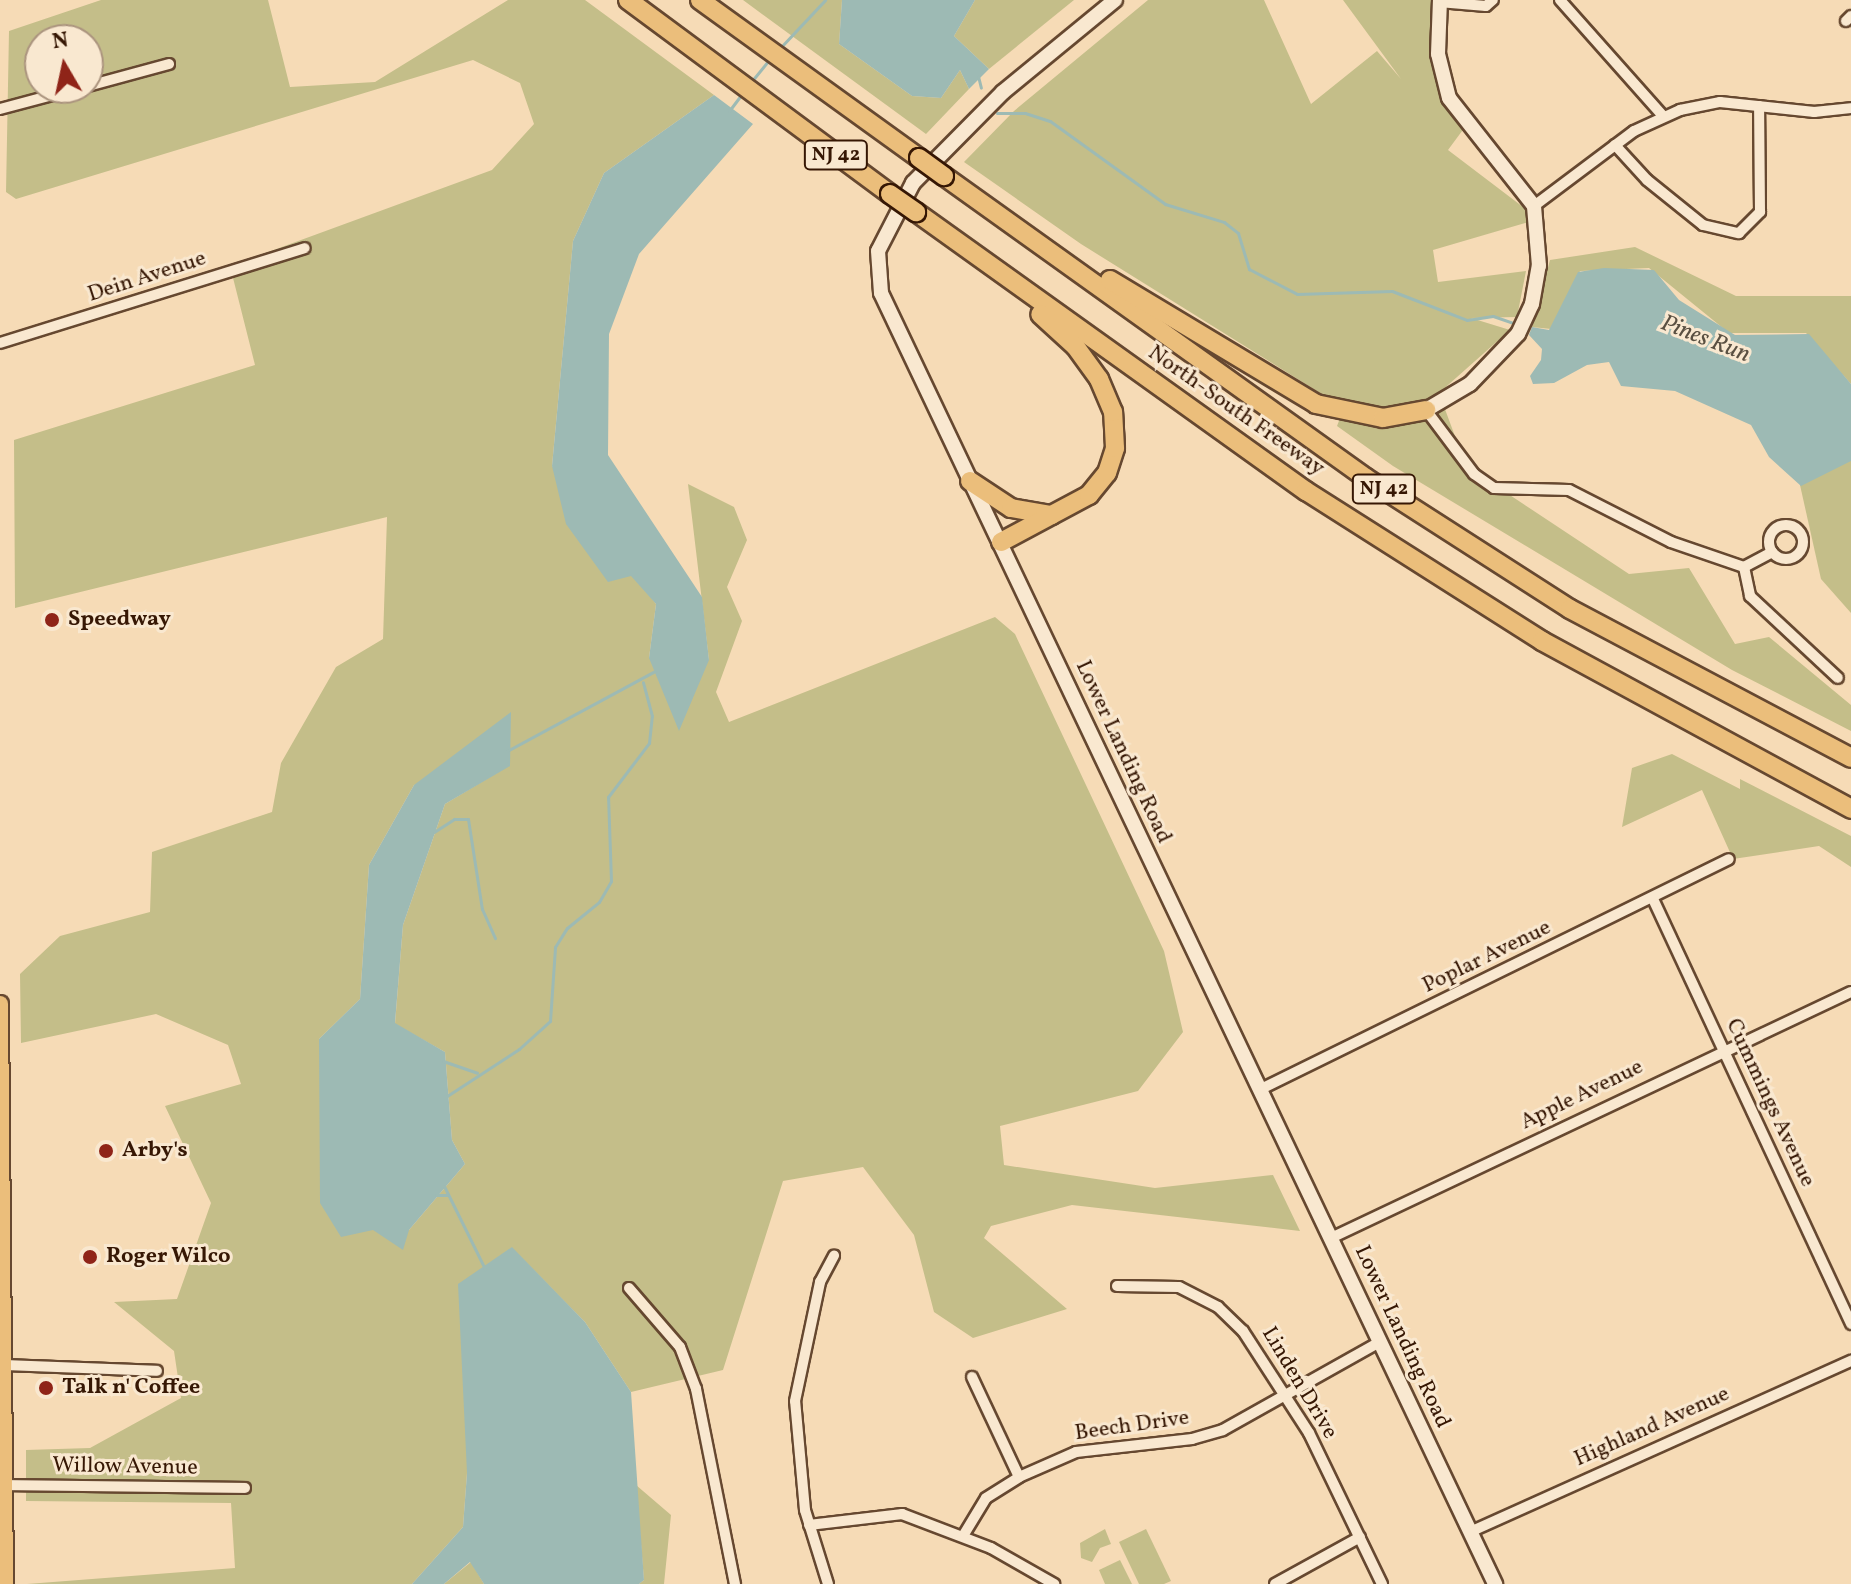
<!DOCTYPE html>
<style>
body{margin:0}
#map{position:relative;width:1851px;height:1584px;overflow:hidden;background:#f6dbb6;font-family:Vollkorn,serif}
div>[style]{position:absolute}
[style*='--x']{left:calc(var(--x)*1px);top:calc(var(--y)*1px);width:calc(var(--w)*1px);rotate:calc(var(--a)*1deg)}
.green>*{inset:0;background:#c4be89}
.water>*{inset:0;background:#9dbab4}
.stream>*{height:3px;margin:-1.5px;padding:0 1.5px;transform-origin:1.5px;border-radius:1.5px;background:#9dbab4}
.roads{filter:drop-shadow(2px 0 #664830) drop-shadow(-2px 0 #664830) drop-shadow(0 2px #664830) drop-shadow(0 -2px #664830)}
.street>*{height:10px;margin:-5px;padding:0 5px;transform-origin:5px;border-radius:5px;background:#f9e8d0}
.street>.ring{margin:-5px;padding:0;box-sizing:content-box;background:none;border:10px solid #f9e8d0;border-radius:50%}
.secondary>*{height:14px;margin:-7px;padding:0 7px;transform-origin:7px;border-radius:7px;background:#f9e8d0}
.primary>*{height:16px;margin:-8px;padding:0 8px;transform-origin:8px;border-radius:8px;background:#ebbe7b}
.highway>*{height:18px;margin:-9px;padding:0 9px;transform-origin:9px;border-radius:9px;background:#ebbe7b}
.bridges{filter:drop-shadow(2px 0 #361704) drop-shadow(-2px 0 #361704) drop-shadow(0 2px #361704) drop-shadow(0 -2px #361704)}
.highway-bridge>*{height:18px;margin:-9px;padding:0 9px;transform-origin:9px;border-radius:9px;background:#ebbe7b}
.dots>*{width:22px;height:22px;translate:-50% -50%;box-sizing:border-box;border:4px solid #f9e8d0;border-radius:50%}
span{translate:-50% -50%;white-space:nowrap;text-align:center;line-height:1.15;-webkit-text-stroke:6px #f9e8d0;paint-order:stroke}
.shield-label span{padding:2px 6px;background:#f9e8d0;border:2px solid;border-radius:6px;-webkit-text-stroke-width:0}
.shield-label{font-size:20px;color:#361704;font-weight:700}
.street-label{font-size:22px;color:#361704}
.poi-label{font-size:22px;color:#361704;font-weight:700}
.left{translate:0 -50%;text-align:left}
.water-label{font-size:24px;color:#5a5042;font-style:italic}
.north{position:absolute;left:24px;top:24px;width:80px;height:80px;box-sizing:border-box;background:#f9e8d0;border:2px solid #ab947e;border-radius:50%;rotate:351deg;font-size:22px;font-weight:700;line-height:32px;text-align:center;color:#361704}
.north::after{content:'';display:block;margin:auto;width:28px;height:36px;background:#8f2418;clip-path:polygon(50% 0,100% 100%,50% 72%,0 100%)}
</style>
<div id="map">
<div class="green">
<div style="clip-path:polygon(evenodd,101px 0,268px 0,290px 87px,375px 82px,508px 0,585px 0,714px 95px,604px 173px,573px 241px,552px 466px,656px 604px,649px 658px,709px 660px,688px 484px,734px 507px,747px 540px,727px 587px,742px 621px,716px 692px,729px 722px,995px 617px,1015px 634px,1164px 951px,1183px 1032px,1138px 1091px,1000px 1126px,1004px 1165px,1155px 1188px,1273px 1175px,1300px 1231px,1072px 1205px,991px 1226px,984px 1238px,1067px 1309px,973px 1338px,934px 1312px,914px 1235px,863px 1167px,783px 1181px,723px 1370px,631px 1392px,585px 1322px,512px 1248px,467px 1473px,463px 1527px,412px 1584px,27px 1584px,235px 1568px,231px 1503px,26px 1501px,26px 1450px,90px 1448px,181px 1398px,174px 1351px,114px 1302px,177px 1299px,211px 1203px,165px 1106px,241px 1084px,228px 1045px,156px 1014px,21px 1043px,20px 974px,60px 936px,150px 912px,152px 852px,272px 812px,281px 763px,336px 667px,383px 639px,387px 517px,15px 608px,14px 440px,255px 365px,230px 266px,492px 170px,534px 124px,520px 83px,473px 60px,16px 199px,6px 192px,9px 31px,101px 0,40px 40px,88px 40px,88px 88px,40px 88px,40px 40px,101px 0,510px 765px,445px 804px,403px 925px,395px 1024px,445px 1052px,452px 1140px,465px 1164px,409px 1230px,373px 1230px,319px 1039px,360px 999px,369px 865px,414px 785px,510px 765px)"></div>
<div style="clip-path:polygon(743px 0,842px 0,839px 44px,912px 96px,941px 98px,960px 70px,969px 89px,926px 134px)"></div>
<div style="clip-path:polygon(975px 0,1074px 0,989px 69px,954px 36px)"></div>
<div style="clip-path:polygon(1148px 0,1264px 0,1311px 104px,1377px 51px,1401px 79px,1343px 0,1440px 0,1438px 54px,1465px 127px,1448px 150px,1539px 219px,1433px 250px,1438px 282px,1526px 271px,1517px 317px,1471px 318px,1510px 330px,1439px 393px,1466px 466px,1629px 574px,1689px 568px,1735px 644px,1769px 637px,1851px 705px,1851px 731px,1732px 670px,1393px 466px,1337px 426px,1344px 408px,1081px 244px,964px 162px,1014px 111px)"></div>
<div style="clip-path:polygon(1635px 247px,1736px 296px,1851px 296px,1851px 384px,1806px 333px,1729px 333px,1649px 268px,1580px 271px,1551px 329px,1532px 327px,1550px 260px)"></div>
<div style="clip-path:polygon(1851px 454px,1851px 613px,1821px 579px,1800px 485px)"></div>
<div style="clip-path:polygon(1672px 754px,1740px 789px,1740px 779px,1851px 836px,1851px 867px,1819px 846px,1733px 859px,1702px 790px,1622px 827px,1632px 768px)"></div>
<div style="clip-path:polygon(636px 1485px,671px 1515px,664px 1584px,639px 1584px,644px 1580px)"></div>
<div style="clip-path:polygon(1105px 1529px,1111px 1544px,1100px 1548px,1092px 1562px,1081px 1558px,1080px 1543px)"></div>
<div style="clip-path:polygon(1146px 1529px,1171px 1581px,1164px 1584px,1139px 1584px,1119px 1542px)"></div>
<div style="clip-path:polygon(1120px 1560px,1132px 1584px,1105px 1584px,1099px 1570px)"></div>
<div style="clip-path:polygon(471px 1562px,484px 1584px,444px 1584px)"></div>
</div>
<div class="water">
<div style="clip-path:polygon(842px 0,975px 0,954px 36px,989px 69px,969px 89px,960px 70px,941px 98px,912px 96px,839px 44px)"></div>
<div style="clip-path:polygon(714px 95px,753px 124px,639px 254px,609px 334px,608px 455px,702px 597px,709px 660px,679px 731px,649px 658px,656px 604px,631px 576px,608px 582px,566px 524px,552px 466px,573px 241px,604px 173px)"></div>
<div style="clip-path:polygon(1604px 268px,1654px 270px,1679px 300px,1735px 335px,1809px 334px,1851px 384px,1851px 461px,1801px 486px,1769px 457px,1751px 425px,1675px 391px,1621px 386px,1609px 362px,1587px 365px,1554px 383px,1533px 384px,1530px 376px,1541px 360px,1542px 349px,1529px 335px,1532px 327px,1549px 330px,1578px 272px)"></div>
<div style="clip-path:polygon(511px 712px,510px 766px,445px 804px,403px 925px,395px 1023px,445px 1052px,452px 1140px,465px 1164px,409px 1230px,403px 1250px,373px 1230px,341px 1237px,320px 1203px,319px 1039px,360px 999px,369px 865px,414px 785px)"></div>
<div style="clip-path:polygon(512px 1247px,585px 1322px,631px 1392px,644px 1580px,639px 1584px,484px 1584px,470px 1562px,444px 1584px,412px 1584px,463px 1527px,467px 1473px,458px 1284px)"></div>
</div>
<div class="stream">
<div style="--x:780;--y:48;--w:66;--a:-46.8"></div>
<div style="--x:978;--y:76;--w:12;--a:76"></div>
<div style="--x:751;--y:82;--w:28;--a:-51"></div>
<div style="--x:729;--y:111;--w:21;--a:-53"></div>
<div style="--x:997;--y:113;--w:28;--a:0"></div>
<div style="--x:1025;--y:113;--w:26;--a:18"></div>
<div style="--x:1050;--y:121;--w:142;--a:35.8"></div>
<div style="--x:1165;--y:204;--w:62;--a:17"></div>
<div style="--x:1224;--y:222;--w:18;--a:38"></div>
<div style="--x:1238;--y:233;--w:38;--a:73"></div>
<div style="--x:1249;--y:269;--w:54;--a:27.5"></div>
<div style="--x:1297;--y:294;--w:95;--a:-1.8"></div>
<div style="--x:1392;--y:291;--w:80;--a:21.1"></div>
<div style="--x:1467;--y:320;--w:26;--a:-9"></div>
<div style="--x:1493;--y:316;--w:24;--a:19"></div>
<div style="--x:507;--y:751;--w:168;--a:-28.4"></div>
<div style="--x:434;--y:832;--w:24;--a:-33"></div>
<div style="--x:454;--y:819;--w:14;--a:0"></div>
<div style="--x:468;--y:819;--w:91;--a:81.2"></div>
<div style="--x:482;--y:909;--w:32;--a:66"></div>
<div style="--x:443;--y:1061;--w:36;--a:19"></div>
<div style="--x:447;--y:1096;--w:86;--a:-33.1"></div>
<div style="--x:519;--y:1049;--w:42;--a:-42.1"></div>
<div style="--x:550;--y:1021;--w:74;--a:-86.1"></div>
<div style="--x:555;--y:947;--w:22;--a:-58"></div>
<div style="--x:567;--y:928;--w:41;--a:-39.1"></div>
<div style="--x:599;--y:902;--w:24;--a:-60"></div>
<div style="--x:611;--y:881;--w:84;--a:-92"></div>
<div style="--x:608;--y:797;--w:68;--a:-52.8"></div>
<div style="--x:649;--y:743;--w:27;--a:-84"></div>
<div style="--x:652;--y:716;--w:35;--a:-105"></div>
<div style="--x:444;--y:1186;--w:93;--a:63.7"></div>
<div style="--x:436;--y:1195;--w:12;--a:0"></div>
</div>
<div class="roads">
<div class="street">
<div style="--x:1560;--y:0;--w:155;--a:48.4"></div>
<div style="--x:1439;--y:2;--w:47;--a:4.9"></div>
<div style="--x:1486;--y:6;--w:9;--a:-41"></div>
<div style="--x:1846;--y:21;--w:7;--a:-45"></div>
<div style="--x:88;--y:86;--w:84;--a:-15.2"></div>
<div style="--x:0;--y:109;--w:82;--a:-14.9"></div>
<div style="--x:1615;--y:145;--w:47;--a:47.6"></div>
<div style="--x:1647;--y:180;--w:72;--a:38.8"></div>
<div style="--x:1703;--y:225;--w:37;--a:13"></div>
<div style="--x:1739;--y:233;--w:30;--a:-45"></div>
<div style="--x:1760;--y:212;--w:106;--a:-90.5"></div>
<div style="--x:1534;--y:206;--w:125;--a:-36.9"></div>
<div style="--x:1634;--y:131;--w:51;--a:-24.5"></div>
<div style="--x:1680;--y:110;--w:41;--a:-11.3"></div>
<div style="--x:1720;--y:102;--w:95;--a:6.1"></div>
<div style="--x:1814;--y:112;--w:37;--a:-6"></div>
<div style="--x:0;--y:343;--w:319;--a:-17.3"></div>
<div style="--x:1426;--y:410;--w:80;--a:53.1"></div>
<div style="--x:1474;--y:474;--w:24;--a:35"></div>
<div style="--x:1494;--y:488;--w:75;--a:1.5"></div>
<div style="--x:1569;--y:490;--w:114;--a:27"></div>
<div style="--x:1671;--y:542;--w:77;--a:18.9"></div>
<div style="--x:1744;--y:567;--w:32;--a:-28"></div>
<div class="ring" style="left:1769px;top:525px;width:24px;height:24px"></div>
<div style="--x:1744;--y:567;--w:30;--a:78"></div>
<div style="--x:1750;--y:596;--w:120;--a:43"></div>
<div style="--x:1653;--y:899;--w:469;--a:65"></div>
<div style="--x:1261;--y:1089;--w:521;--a:-26.17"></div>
<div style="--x:1331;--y:1238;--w:575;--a:-25.32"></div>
<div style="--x:1117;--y:1286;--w:62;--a:0.9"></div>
<div style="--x:1179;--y:1287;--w:44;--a:27.1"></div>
<div style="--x:1218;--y:1307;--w:35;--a:44"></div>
<div style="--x:1243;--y:1331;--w:121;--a:57.1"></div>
<div style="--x:1309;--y:1433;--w:168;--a:64.2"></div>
<div style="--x:629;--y:1288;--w:78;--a:49.2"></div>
<div style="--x:680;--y:1347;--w:45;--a:69.1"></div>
<div style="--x:696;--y:1389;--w:199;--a:78.7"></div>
<div style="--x:3;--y:1365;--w:154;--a:2.2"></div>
<div style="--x:972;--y:1377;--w:110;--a:64.8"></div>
<div style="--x:4;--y:1485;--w:241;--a:0.7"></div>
<div style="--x:809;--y:1525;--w:94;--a:-6.7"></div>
<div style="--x:902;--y:1514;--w:95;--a:20.9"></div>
<div style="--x:991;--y:1548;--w:73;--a:29.7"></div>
<div style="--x:1470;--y:1532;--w:418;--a:-24.2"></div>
<div style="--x:963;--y:1536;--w:44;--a:-58.8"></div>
<div style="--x:986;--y:1498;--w:39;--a:-32"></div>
<div style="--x:1019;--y:1477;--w:62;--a:-23.7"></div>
<div style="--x:1076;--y:1452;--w:117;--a:-6.4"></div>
<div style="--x:1192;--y:1439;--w:32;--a:-16"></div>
<div style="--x:1223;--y:1430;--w:180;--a:-29.3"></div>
<div style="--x:828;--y:1584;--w:77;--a:-107.3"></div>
<div style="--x:805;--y:1510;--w:109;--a:-95.2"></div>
<div style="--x:795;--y:1401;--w:122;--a:-78.1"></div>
<div style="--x:820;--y:1282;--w:30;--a:-62"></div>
<div style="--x:1275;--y:1584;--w:97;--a:-28.9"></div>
</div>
<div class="secondary">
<div style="--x:1115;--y:0;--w:145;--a:140.6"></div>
<div style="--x:1003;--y:92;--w:128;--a:134.7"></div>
<div style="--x:913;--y:183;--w:76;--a:117.2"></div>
<div style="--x:878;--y:251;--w:42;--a:85.9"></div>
<div style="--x:881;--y:293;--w:1430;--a:64.56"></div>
<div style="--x:1426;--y:410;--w:51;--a:-30.6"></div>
<div style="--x:1470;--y:384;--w:69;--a:-46.2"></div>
<div style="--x:1518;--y:334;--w:33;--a:-65"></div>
<div style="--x:1532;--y:304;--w:39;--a:-80"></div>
<div style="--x:1539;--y:266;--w:60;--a:-94.8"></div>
<div style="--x:1534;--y:206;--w:137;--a:-128.2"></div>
<div style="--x:1449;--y:98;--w:45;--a:-104"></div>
<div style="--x:1438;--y:54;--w:54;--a:-87.9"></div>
</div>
<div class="primary">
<div style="--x:0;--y:1004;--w:580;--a:89.51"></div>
</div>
<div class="highway">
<div style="--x:628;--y:0;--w:326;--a:36.5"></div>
<div style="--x:700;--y:0;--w:270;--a:35.8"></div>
<div style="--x:944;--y:176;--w:519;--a:35.59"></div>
<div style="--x:1366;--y:478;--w:242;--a:32.7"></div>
<div style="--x:1570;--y:609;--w:318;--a:27.9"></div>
<div style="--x:916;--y:212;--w:480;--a:35.6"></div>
<div style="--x:1306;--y:491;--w:280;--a:32.4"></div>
<div style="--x:1542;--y:641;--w:352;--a:28.5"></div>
<div style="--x:1110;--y:280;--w:240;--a:31"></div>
<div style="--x:1316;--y:404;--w:68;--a:11.8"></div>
<div style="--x:1383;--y:418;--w:44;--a:-10.5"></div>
<div style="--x:970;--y:481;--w:49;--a:33.4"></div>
<div style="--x:1011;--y:508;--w:41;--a:9.9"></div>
<div style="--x:1001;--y:542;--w:100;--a:-28.1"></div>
<div style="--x:1089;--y:495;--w:28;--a:-51"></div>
<div style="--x:1107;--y:473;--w:26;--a:-72"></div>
<div style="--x:1115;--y:448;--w:36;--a:-93"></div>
<div style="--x:1113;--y:412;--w:36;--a:-113"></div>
<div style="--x:1099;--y:379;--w:41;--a:-126"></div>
<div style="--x:1075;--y:346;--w:47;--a:-137.6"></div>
</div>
</div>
<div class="bridges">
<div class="highway-bridge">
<div style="--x:919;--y:158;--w:31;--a:36"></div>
<div style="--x:890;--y:194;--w:32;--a:35"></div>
</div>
</div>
<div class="dots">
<div style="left:52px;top:620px;background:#8f2418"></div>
<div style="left:106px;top:1151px;background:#8f2418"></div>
<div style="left:90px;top:1257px;background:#8f2418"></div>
<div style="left:46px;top:1388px;background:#8f2418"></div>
</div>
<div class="shield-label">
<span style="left:836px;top:155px">NJ 42</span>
<span style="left:1384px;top:489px">NJ 42</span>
</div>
<div class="street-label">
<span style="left:147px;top:277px;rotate:-18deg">Dein Avenue</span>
<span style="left:1236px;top:411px;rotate:35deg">North-South Freeway</span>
<span style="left:1123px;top:752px;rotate:65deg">Lower Landing Road</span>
<span style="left:1487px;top:957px;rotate:-26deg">Poplar Avenue</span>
<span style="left:1582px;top:1095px;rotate:-26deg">Apple Avenue</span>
<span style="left:1770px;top:1103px;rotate:65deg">Cummings Avenue</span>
<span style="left:1402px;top:1337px;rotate:65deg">Lower Landing Road</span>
<span style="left:1299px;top:1383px;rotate:59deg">Linden Drive</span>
<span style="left:1132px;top:1426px;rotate:-8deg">Beech Drive</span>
<span style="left:1652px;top:1427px;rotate:-24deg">Highland Avenue</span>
<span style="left:125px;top:1467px;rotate:1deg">Willow Avenue</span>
</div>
<div class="poi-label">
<span class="left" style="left:68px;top:620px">Speedway</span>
<span class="left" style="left:122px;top:1151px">Arby's</span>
<span class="left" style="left:106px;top:1257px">Roger Wilco</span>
<span class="left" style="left:62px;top:1388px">Talk n' Coffee</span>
</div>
<div class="water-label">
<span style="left:1705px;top:340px;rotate:21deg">Pines Run</span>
</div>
<div class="north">N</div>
</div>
